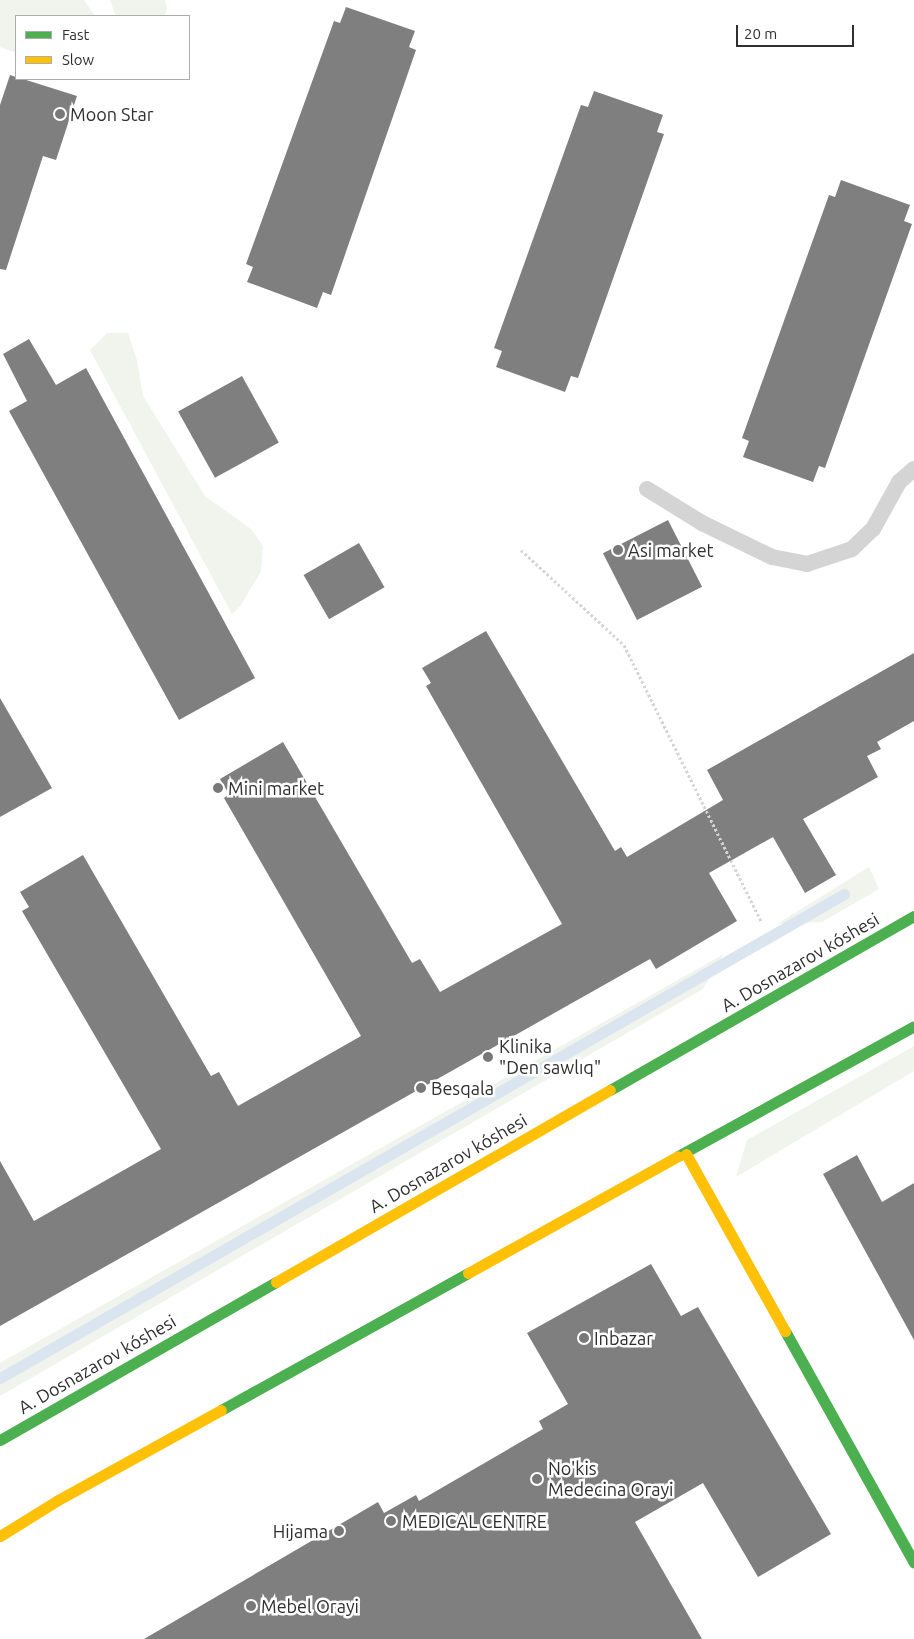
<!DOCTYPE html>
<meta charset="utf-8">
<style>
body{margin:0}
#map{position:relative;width:914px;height:1639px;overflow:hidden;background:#fff;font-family:Ubuntu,sans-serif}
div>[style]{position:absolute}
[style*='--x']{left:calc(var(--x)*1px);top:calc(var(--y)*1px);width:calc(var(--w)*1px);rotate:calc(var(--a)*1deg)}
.green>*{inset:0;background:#f0f4ec}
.stream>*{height:11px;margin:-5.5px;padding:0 5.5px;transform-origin:5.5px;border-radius:5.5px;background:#dae5f0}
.building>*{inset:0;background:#7f7f7f;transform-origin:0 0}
.path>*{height:3px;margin-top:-1.5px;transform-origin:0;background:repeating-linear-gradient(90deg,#d4d4d4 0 2.5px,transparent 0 5px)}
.lane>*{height:16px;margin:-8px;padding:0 8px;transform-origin:8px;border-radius:8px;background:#d4d4d4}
.fast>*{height:11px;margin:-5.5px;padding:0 5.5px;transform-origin:5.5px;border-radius:5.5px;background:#4caf50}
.slow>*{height:11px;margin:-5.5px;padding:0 5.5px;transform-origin:5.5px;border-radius:5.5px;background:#ffc107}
.dots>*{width:14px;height:14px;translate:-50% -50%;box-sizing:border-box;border:2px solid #fff;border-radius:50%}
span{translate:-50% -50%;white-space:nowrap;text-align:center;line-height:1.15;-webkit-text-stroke:5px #fff;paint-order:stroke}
.poi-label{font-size:18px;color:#2f2f2f}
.left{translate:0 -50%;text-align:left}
.right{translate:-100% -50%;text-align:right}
.street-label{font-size:18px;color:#2f2f2f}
.legend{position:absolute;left:15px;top:15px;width:175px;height:65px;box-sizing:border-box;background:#fff;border:1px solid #acacac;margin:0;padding:6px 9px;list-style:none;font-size:15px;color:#2f2f2f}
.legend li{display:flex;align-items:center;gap:10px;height:25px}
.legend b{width:25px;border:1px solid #acacac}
.scale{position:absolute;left:736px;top:25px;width:118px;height:22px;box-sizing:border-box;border:2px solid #2f2f2f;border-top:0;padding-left:6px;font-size:15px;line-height:18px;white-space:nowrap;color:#2f2f2f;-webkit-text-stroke:4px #fff;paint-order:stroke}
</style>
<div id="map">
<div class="green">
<div style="clip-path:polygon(0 0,84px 0,95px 16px,16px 16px,16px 53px,0 47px)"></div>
<div style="clip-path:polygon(110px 0,165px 0,167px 8px,165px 16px,116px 16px)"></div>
<div style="clip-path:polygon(107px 333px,128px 333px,137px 360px,143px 396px,205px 496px,251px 529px,263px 546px,261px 571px,241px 605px,232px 614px,90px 350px)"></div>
<div style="clip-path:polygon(869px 867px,879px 889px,822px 922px,777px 924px)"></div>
<div style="clip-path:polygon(724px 954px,703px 989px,0 1396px,0 1363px)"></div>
<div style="clip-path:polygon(914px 1046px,914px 1071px,736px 1177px,747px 1140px)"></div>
</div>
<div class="stream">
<div style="--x:0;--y:1378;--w:973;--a:-29.83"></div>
</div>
<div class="building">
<div style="clip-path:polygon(346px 7px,415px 31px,409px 47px,416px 50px,331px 295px,323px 292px,317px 308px,247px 282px,253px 267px,246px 264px,334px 21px,340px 23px)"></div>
<div style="clip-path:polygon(10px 75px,16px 77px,16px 79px,23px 79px,77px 96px,56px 160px,43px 156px,6px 270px,0 269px,0 105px)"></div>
<div style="clip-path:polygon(594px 91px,663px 115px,657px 132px,664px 134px,578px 378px,571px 376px,565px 392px,496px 367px,502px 351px,494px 348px,581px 105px,588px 107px)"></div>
<div style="clip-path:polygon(841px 180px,910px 205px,904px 221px,912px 224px,825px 468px,819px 466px,813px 482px,743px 457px,749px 441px,742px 438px,829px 195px,835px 197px)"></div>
<div style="clip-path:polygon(29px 339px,56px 385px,86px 368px,255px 678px,179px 720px,9px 411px,27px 401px,3px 354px)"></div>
<div style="left:242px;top:376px;width:76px;height:73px;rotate:61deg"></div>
<div style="left:668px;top:520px;width:75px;height:73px;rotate:63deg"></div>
<div style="left:359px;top:543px;width:51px;height:64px;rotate:60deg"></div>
<div style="clip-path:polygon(486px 631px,615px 851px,621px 847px,627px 857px,723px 800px,707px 770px,914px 653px,914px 721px,877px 742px,881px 749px,867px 756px,878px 777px,803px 819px,836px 875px,805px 893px,773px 837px,709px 873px,737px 921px,656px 969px,650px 959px,0 1326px,0 1161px,34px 1221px,161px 1149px,22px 911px,29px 907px,20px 892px,83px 855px,211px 1076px,219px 1072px,238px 1106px,361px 1036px,224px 798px,229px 794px,220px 779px,283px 742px,412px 963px,420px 959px,440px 992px,562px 924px,426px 686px,431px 683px,422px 668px)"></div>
<div style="clip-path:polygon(0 698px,52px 788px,0 817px)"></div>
<div style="clip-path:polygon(857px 1155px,882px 1202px,914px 1183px,914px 1340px,823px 1174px)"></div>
<div style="clip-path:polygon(651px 1264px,681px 1316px,698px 1307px,831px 1534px,758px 1577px,703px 1483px,635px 1522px,702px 1639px,144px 1639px,378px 1502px,384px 1513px,416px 1495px,419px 1501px,543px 1429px,539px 1421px,568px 1404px,527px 1333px)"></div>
</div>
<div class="path">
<div style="--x:521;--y:550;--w:140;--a:42.7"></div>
<div style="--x:624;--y:645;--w:308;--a:63.6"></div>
</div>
<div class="lane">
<div style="--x:647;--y:489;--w:65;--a:31.7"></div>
<div style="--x:702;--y:523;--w:78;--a:25.9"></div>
<div style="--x:772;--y:557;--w:36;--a:11"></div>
<div style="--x:807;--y:564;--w:47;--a:-18.4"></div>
<div style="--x:852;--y:549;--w:29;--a:-44"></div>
<div style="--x:873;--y:529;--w:54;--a:-61"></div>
<div style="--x:899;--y:482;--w:20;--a:-41"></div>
</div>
<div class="fast">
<div style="--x:610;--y:1090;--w:350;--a:-29.8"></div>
<div style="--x:678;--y:1156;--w:269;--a:-28.8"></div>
<div style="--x:785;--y:1331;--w:265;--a:60.9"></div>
<div style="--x:221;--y:1410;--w:282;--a:-29"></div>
<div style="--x:0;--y:1440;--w:318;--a:-29.8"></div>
</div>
<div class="slow">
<div style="--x:686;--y:1154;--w:203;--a:60.8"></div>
<div style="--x:468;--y:1273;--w:240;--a:-29.1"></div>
<div style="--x:276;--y:1282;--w:385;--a:-29.9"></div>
<div style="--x:0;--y:1536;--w:68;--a:-31.8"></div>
<div style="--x:58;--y:1500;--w:186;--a:-28.9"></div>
</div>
<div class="dots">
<div style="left:60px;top:114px;background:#787878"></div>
<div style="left:618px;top:550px;background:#787878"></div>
<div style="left:218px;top:788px;background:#787878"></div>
<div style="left:488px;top:1057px;background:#787878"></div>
<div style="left:421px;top:1088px;background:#787878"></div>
<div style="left:584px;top:1338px;background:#787878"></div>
<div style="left:537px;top:1479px;background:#787878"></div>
<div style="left:391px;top:1521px;background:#787878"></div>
<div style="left:339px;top:1531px;background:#787878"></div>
<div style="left:251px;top:1606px;background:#787878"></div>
</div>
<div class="poi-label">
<span class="left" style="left:70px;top:114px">Moon Star</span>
<span class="left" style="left:628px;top:550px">Asi market</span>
<span class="left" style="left:228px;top:788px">Mini market</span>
<span class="left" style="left:499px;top:1057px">Klinika<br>"Den sawlıq"</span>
<span class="left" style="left:431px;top:1088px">Besqala</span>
<span class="left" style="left:594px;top:1338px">Inbazar</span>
<span class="left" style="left:548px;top:1479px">No'kis<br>Medecina Orayi</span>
<span class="left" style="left:402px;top:1521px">MEDICAL CENTRE</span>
<span class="right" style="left:328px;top:1531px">Hijama</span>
<span class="left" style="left:261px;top:1606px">Mebel Orayi</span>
</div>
<div class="street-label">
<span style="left:800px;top:962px;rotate:-30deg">A. Dosnazarov kóshesi</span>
<span style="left:448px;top:1163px;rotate:-30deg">A. Dosnazarov kóshesi</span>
<span style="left:97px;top:1364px;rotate:-30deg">A. Dosnazarov kóshesi</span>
</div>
<ul class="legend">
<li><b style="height:6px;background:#4caf50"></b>Fast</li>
<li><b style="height:6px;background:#ffc107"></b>Slow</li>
</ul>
<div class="scale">20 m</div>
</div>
